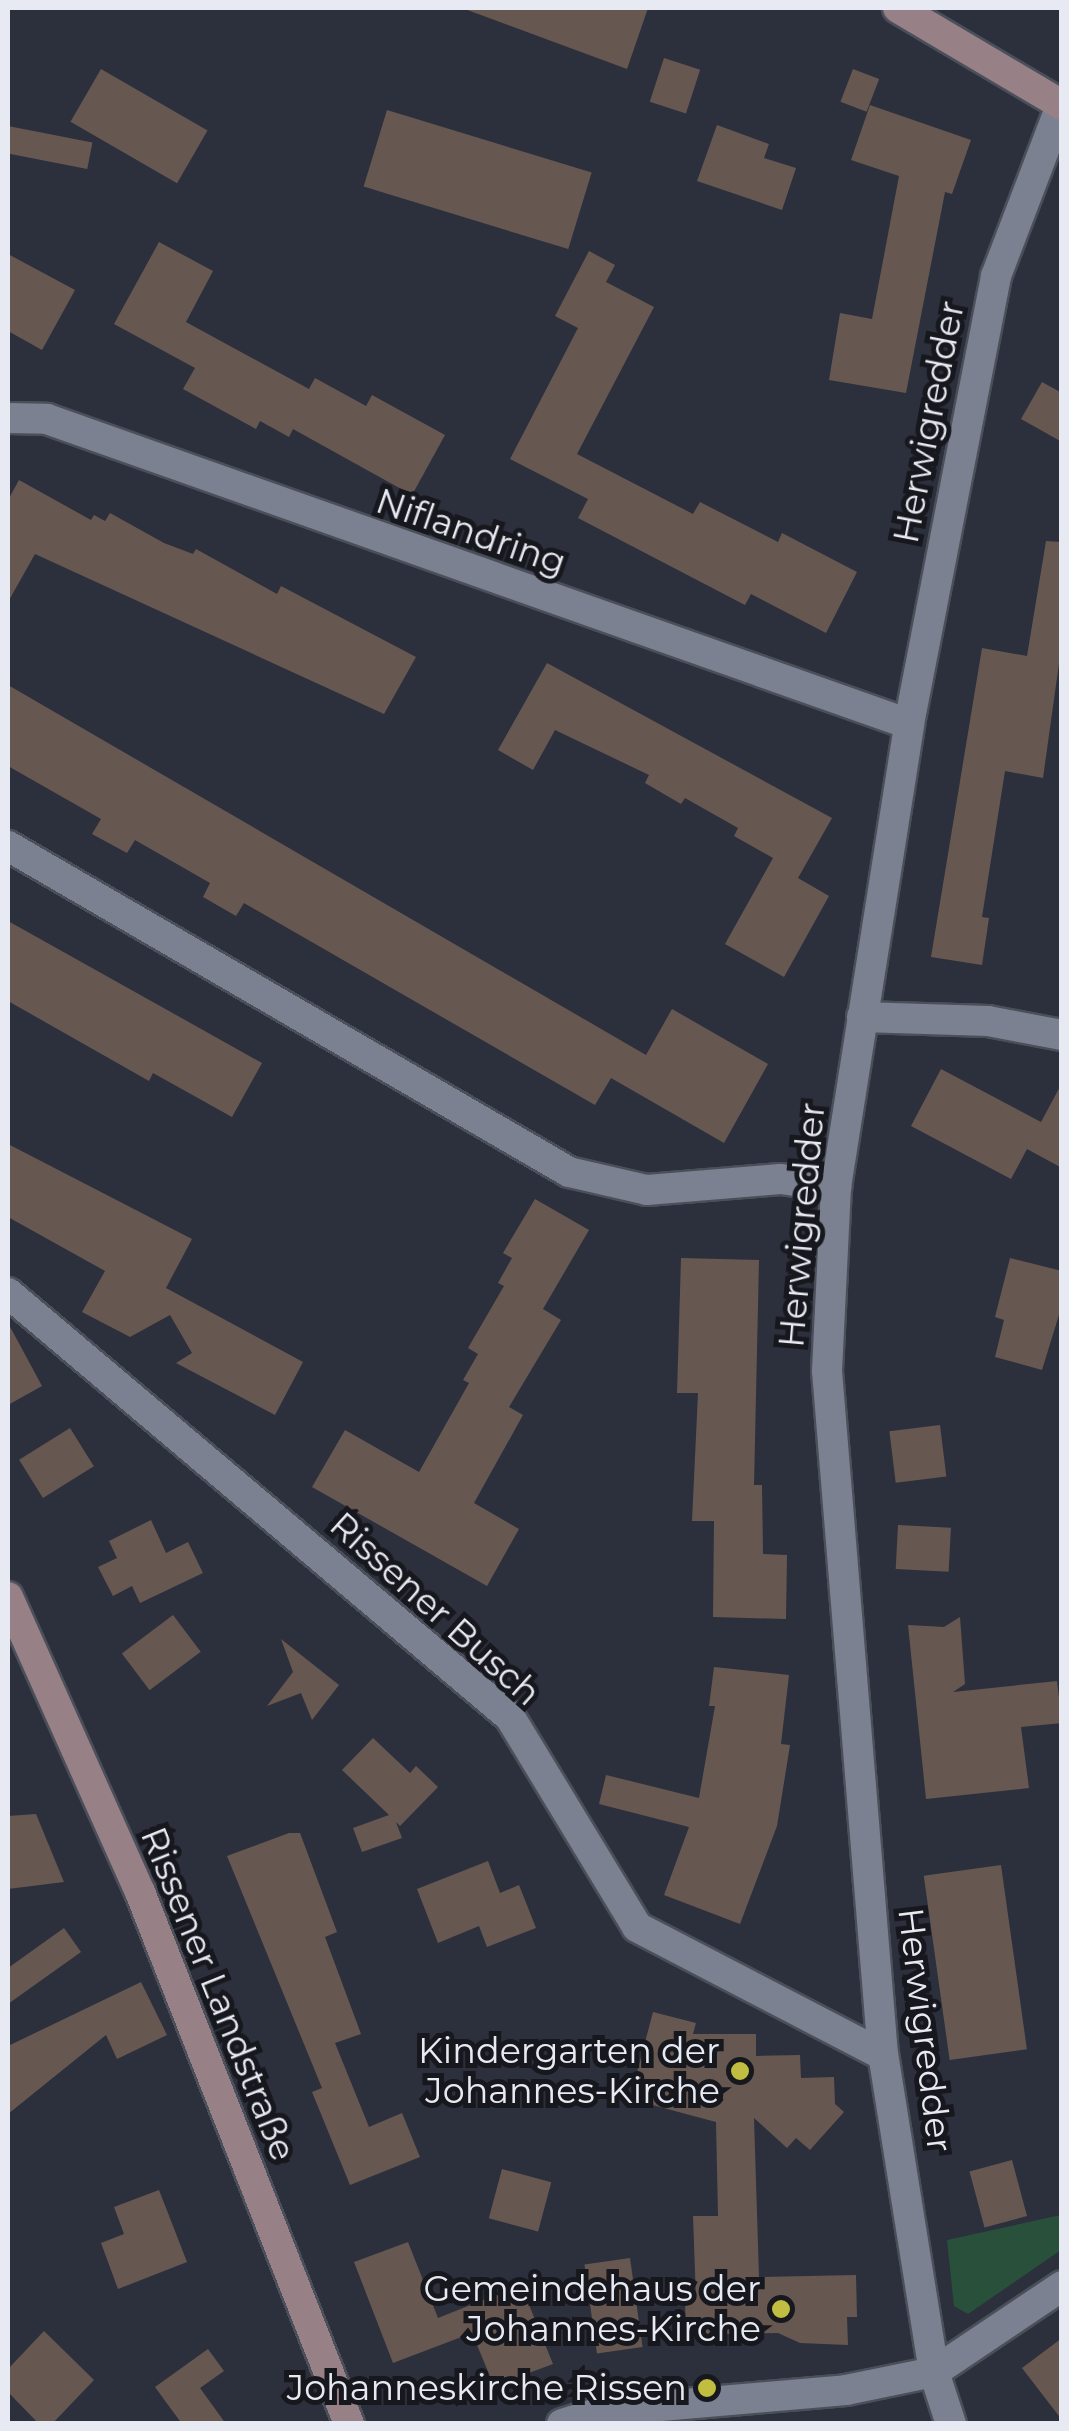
<!DOCTYPE html>
<meta charset="utf-8">
<style>
body{margin:0}
#map{position:relative;width:1069px;height:2431px;overflow:hidden;background:#2c303d;font-family:Montserrat,sans-serif}
div>[style]{position:absolute}
[style*='--x']{left:calc(var(--x)*1px);top:calc(var(--y)*1px);width:calc(var(--w)*1px);rotate:calc(var(--a)*1deg)}
.green>*{inset:0;background:#28503b}
.building>*{inset:0;background:#675751;transform-origin:0 0}
.roads{filter:drop-shadow(2px 0 #4b4f59) drop-shadow(-2px 0 #4b4f59) drop-shadow(0 2px #4b4f59) drop-shadow(0 -2px #4b4f59)}
.street>*{height:30px;margin:-15px;padding:0 15px;transform-origin:15px;border-radius:15px;background:#7b8190}
.secondary>*{height:30px;margin:-15px;padding:0 15px;transform-origin:15px;border-radius:15px;background:#988087}
.dots>*{width:28px;height:28px;translate:-50% -50%;box-sizing:border-box;border:5px solid #16181e;border-radius:50%}
span{translate:-50% -50%;white-space:nowrap;text-align:center;line-height:1.15;-webkit-text-stroke:10px #16181e;paint-order:stroke}
.street-label{font-size:35px;color:#e7eaf2}
.poi-label{font-size:35px;color:#e7eaf2}
.right{translate:-100% -50%;text-align:right}
.frame{position:absolute;inset:0;border:10px solid #e7eaf2;pointer-events:none}
</style>
<div id="map">
<div class="green">
<div style="clip-path:polygon(1061px 2215px,1061px 2250px,968px 2314px,954px 2306px,947px 2240px)"></div>
</div>
<div class="building">
<div style="clip-path:polygon(462px 8px,648px 8px,627px 69px)"></div>
<div style="left:664px;top:58px;width:38px;height:46px;rotate:18deg"></div>
<div style="left:101px;top:69px;width:123px;height:61px;rotate:30deg"></div>
<div style="left:853px;top:69px;width:28px;height:35px;rotate:21deg"></div>
<div style="clip-path:polygon(870px 105px,971px 140px,952px 194px,945px 192px,906px 393px,829px 380px,840px 313px,872px 319px,899px 176px,851px 160px)"></div>
<div style="left:387px;top:110px;width:214px;height:80px;rotate:17deg"></div>
<div style="clip-path:polygon(717px 125px,769px 144px,764px 158px,796px 168px,782px 210px,697px 181px)"></div>
<div style="left:8px;top:126px;width:86px;height:27px;rotate:11deg"></div>
<div style="clip-path:polygon(159px 242px,213px 271px,186px 322px,309px 389px,315px 378px,366px 406px,372px 395px,445px 435px,412px 495px,293px 429px,289px 437px,260px 421px,256px 429px,183px 389px,195px 368px,114px 324px)"></div>
<div style="clip-path:polygon(589px 251px,615px 265px,606px 282px,654px 307px,577px 454px,693px 514px,700px 502px,778px 542px,782px 533px,857px 572px,826px 633px,751px 594px,745px 605px,578px 518px,588px 499px,510px 459px,578px 328px,555px 316px)"></div>
<div style="clip-path:polygon(8px 254px,75px 290px,42px 350px,8px 331px)"></div>
<div style="clip-path:polygon(1042px 382px,1062px 393px,1062px 442px,1021px 419px)"></div>
<div style="clip-path:polygon(19px 480px,91px 520px,94px 515px,105px 521px,110px 513px,164px 543px,193px 554px,196px 549px,277px 594px,281px 586px,416px 657px,384px 714px,35px 554px,8px 602px,8px 500px)"></div>
<div style="clip-path:polygon(1046px 541px,1062px 542px,1062px 642px,1043px 778px,1005px 771px,982px 917px,989px 918px,982px 965px,931px 957px,982px 648px,1027px 656px)"></div>
<div style="clip-path:polygon(547px 663px,832px 818px,798px 878px,829px 896px,784px 977px,725px 944px,773px 858px,734px 836px,738px 828px,685px 798px,681px 804px,645px 783px,649px 775px,555px 730px,533px 770px,498px 750px)"></div>
<div style="clip-path:polygon(8px 685px,646px 1055px,672px 1009px,768px 1064px,724px 1143px,611px 1078px,595px 1105px,244px 903px,236px 916px,203px 897px,210px 883px,135px 840px,127px 853px,92px 834px,101px 819px,8px 766px)"></div>
<div style="clip-path:polygon(8px 921px,262px 1063px,232px 1117px,153px 1073px,149px 1081px,8px 1001px)"></div>
<div style="clip-path:polygon(941px 1069px,1041px 1122px,1062px 1083px,1062px 1168px,1027px 1149px,1011px 1179px,911px 1126px)"></div>
<div style="clip-path:polygon(8px 1144px,192px 1239px,166px 1288px,303px 1362px,275px 1415px,176px 1363px,192px 1353px,170px 1315px,130px 1337px,82px 1312px,105px 1271px,8px 1217px)"></div>
<div style="clip-path:polygon(535px 1199px,589px 1230px,543px 1309px,561px 1320px,509px 1407px,523px 1415px,474px 1503px,519px 1529px,487px 1586px,312px 1487px,345px 1430px,419px 1472px,469px 1383px,463px 1380px,478px 1354px,468px 1348px,504px 1286px,498px 1283px,512px 1258px,503px 1253px)"></div>
<div style="clip-path:polygon(681px 1258px,759px 1260px,754px 1485px,762px 1485px,763px 1554px,787px 1555px,786px 1619px,713px 1617px,714px 1521px,692px 1521px,698px 1393px,677px 1393px)"></div>
<div style="clip-path:polygon(1010px 1258px,1062px 1271px,1062px 1305px,1042px 1370px,995px 1357px,1004px 1320px,995px 1317px)"></div>
<div style="clip-path:polygon(8px 1323px,42px 1386px,8px 1405px)"></div>
<div style="left:940px;top:1425px;width:52px;height:51px;rotate:83deg"></div>
<div style="left:70px;top:1428px;width:45px;height:60px;rotate:58deg"></div>
<div style="clip-path:polygon(151px 1520px,166px 1553px,188px 1542px,203px 1573px,140px 1603px,132px 1586px,113px 1596px,98px 1567px,117px 1558px,109px 1541px)"></div>
<div style="left:898px;top:1525px;width:53px;height:44px;rotate:3deg"></div>
<div style="left:173px;top:1615px;width:46px;height:64px;rotate:53deg"></div>
<div style="clip-path:polygon(960px 1617px,965px 1684px,953px 1692px,1057px 1681px,1062px 1723px,1021px 1727px,1029px 1788px,926px 1799px,908px 1625px,944px 1627px)"></div>
<div style="clip-path:polygon(281px 1639px,339px 1685px,312px 1720px,301px 1693px,267px 1706px,293px 1672px)"></div>
<div style="clip-path:polygon(714px 1667px,789px 1675px,781px 1744px,790px 1745px,777px 1826px,740px 1924px,664px 1895px,689px 1827px,599px 1804px,606px 1775px,699px 1798px,715px 1706px,709px 1706px)"></div>
<div style="clip-path:polygon(373px 1738px,410px 1773px,416px 1766px,438px 1787px,400px 1826px,396px 1822px,402px 1838px,362px 1852px,353px 1828px,389px 1815px,342px 1770px)"></div>
<div style="clip-path:polygon(36px 1814px,64px 1882px,8px 1889px,8px 1816px)"></div>
<div style="clip-path:polygon(289px 1833px,300px 1833px,337px 1932px,325px 1937px,361px 2034px,335px 2043px,369px 2127px,402px 2113px,420px 2157px,350px 2185px,312px 2092px,322px 2088px,227px 1856px)"></div>
<div style="clip-path:polygon(488px 1861px,500px 1893px,519px 1885px,536px 1928px,487px 1947px,479px 1926px,438px 1943px,417px 1889px)"></div>
<div style="left:1001px;top:1865px;width:186px;height:78px;rotate:82deg"></div>
<div style="clip-path:polygon(64px 1928px,81px 1952px,8px 2004px,8px 1968px)"></div>
<div style="clip-path:polygon(141px 1982px,167px 2035px,117px 2059px,106px 2035px,8px 2114px,8px 2046px)"></div>
<div style="clip-path:polygon(653px 2012px,696px 2023px,693px 2034px,756px 2034px,756px 2056px,800px 2055px,801px 2078px,834px 2077px,835px 2104px,844px 2112px,810px 2150px,796px 2138px,787px 2148px,754px 2118px,759px 2277px,856px 2275px,857px 2317px,847px 2317px,848px 2345px,800px 2343px,778px 2333px,686px 2335px,685px 2299px,696px 2299px,693px 2216px,718px 2216px,716px 2122px,630px 2099px)"></div>
<div style="left:1012px;top:2160px;width:58px;height:44px;rotate:75deg"></div>
<div style="left:502px;top:2169px;width:51px;height:51px;rotate:15deg"></div>
<div style="clip-path:polygon(159px 2190px,187px 2262px,118px 2289px,101px 2243px,124px 2234px,114px 2207px)"></div>
<div style="clip-path:polygon(408px 2242px,438px 2318px,521px 2285px,553px 2364px,494px 2386px,472px 2333px,393px 2363px,354px 2262px)"></div>
<div style="left:630px;top:2258px;width:90px;height:46px;rotate:82deg"></div>
<div style="clip-path:polygon(44px 2331px,94px 2380px,52px 2424px,39px 2424px,8px 2392px,8px 2369px)"></div>
<div style="clip-path:polygon(1062px 2338px,1062px 2420px,1022px 2368px)"></div>
<div style="clip-path:polygon(208px 2349px,224px 2371px,200px 2388px,226px 2424px,182px 2424px,155px 2387px)"></div>
</div>
<div class="roads">
<div class="street">
<div style="--x:8;--y:418;--w:39;--a:1"></div>
<div style="--x:47;--y:419;--w:914;--a:19.49"></div>
<div style="--x:8;--y:846;--w:649;--a:30.16"></div>
<div style="--x:569;--y:1172;--w:80;--a:13"></div>
<div style="--x:647;--y:1190;--w:134;--a:-4.7"></div>
<div style="--x:781;--y:1179;--w:56;--a:8.3"></div>
<div style="--x:862;--y:1017;--w:126;--a:1.8"></div>
<div style="--x:988;--y:1021;--w:75;--a:10.7"></div>
<div style="--x:8;--y:1293;--w:657;--a:40.19"></div>
<div style="--x:510;--y:1717;--w:245;--a:58.8"></div>
<div style="--x:637;--y:1927;--w:277;--a:27.5"></div>
<div style="--x:562;--y:2424;--w:43;--a:-17.6"></div>
<div style="--x:603;--y:2411;--w:244;--a:-4.9"></div>
<div style="--x:846;--y:2390;--w:90;--a:-11.6"></div>
<div style="--x:934;--y:2372;--w:154;--a:-33.9"></div>
<div style="--x:951;--y:2424;--w:55;--a:-108.1"></div>
<div style="--x:934;--y:2372;--w:321;--a:-99.1"></div>
<div style="--x:883;--y:2055;--w:686;--a:-94.68"></div>
<div style="--x:827;--y:1371;--w:184;--a:-87.2"></div>
<div style="--x:836;--y:1187;--w:469;--a:-81"></div>
<div style="--x:909;--y:724;--w:456;--a:-79"></div>
<div style="--x:996;--y:276;--w:185;--a:-69.1"></div>
</div>
<div class="secondary">
<div style="--x:898;--y:8;--w:191;--a:30.6"></div>
<div style="--x:8;--y:1597;--w:323;--a:65.9"></div>
<div style="--x:140;--y:1892;--w:572;--a:68.55"></div>
</div>
</div>
<div class="dots">
<div style="left:740px;top:2071px;background:#c1bd40"></div>
<div style="left:781px;top:2309px;background:#c1bd40"></div>
<div style="left:707px;top:2388px;background:#c1bd40"></div>
</div>
<div class="street-label">
<span style="left:929px;top:422px;rotate:-79deg">Herwigredder</span>
<span style="left:471px;top:532px;rotate:19deg">Niflandring</span>
<span style="left:802px;top:1225px;rotate:-85deg">Herwigredder</span>
<span style="left:435px;top:1609px;rotate:42deg">Rissener Busch</span>
<span style="left:218px;top:1994px;rotate:68deg">Rissener Landstraße</span>
<span style="left:925px;top:2030px;rotate:83deg">Herwigredder</span>
</div>
<div class="poi-label">
<span class="right" style="left:720px;top:2071px">Kindergarten der<br>Johannes-Kirche</span>
<span class="right" style="left:761px;top:2309px">Gemeindehaus der<br>Johannes-Kirche</span>
<span class="right" style="left:687px;top:2388px">Johanneskirche Rissen</span>
</div>
<div class="frame"></div>
</div>
